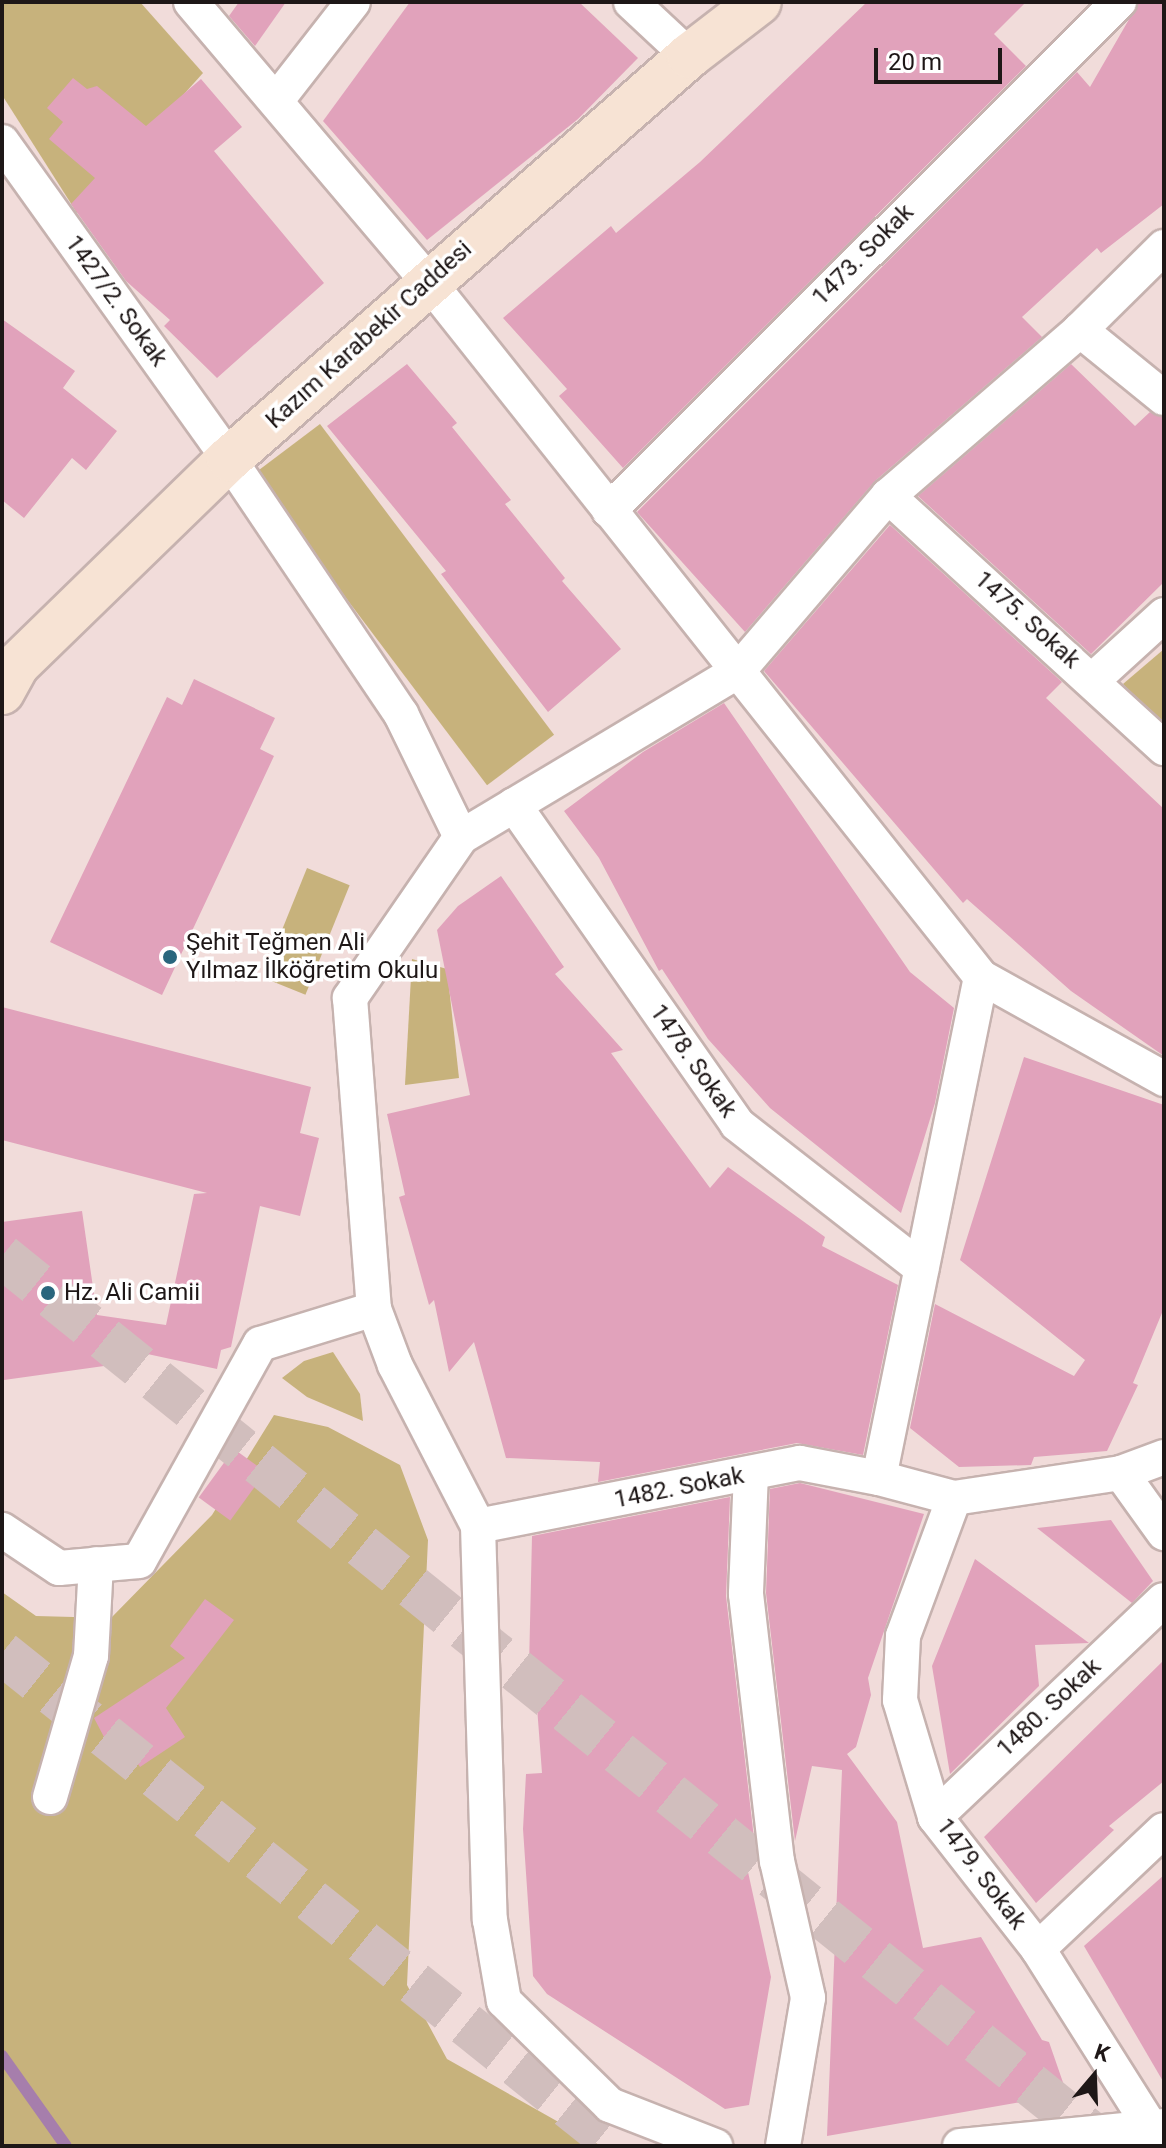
<!DOCTYPE html>
<meta charset="utf-8">
<style>
body{margin:0}
#map{position:relative;width:1166px;height:2148px;overflow:hidden;background:#f1dcda;font-family:Roboto,sans-serif}
div>[style]{position:absolute}
[style*='--x']{left:calc(var(--x)*1px);top:calc(var(--y)*1px);width:calc(var(--w)*1px);rotate:calc(var(--a)*1deg)}
.green>*{inset:0;background:#c7b27c;transform-origin:0 0}
.stream>*{height:12px;margin:-6px;padding:0 6px;transform-origin:6px;border-radius:6px;background:#a67eac}
.building>*{inset:0;background:#e1a2bb;transform-origin:0 0}
.highway-tunnel>*{height:44px;margin-top:-22px;transform-origin:0;background:repeating-linear-gradient(90deg,#d1bebd 0 44px,transparent 0 66px)}
.roads{filter:drop-shadow(2px 0 #c6b2af) drop-shadow(-2px 0 #c6b2af) drop-shadow(0 2px #c6b2af) drop-shadow(0 -2px #c6b2af)}
.street>*{height:34px;margin:-17px;padding:0 17px;transform-origin:17px;border-radius:17px;background:#fff}
.secondary>*{height:44px;margin:-22px;padding:0 22px;transform-origin:22px;border-radius:22px;background:#f7e3d4}
.dots>*{width:22px;height:22px;translate:-50% -50%;box-sizing:border-box;border:4px solid #fff;border-radius:50%}
span{translate:-50% -50%;white-space:nowrap;text-align:center;line-height:1.15;-webkit-text-stroke:7px #fff;paint-order:stroke}
.street-label{font-size:24px;color:#1e1717}
.poi-label{font-size:24px;color:#1e1717}
.left{translate:0 -50%;text-align:left}
.frame{position:absolute;inset:0;border:4px solid #1e1717;pointer-events:none}
.north{position:absolute;left:1054px;top:2036px;width:80px;height:80px;-webkit-text-stroke:6px #fff;paint-order:stroke;rotate:19deg;font-size:22px;font-weight:700;line-height:32px;text-align:center;color:#1e1717}
.north::after{content:'';display:block;margin:auto;width:28px;height:36px;background:#1e1717;clip-path:polygon(50% 0,100% 100%,50% 72%,0 100%)}
.scale{position:absolute;left:874px;top:48px;width:128px;height:36px;box-sizing:border-box;border:4px solid #1e1717;border-top:0;padding-left:10px;font-size:24px;line-height:28px;white-space:nowrap;color:#1e1717;-webkit-text-stroke:6px #fff;paint-order:stroke}
</style>
<div id="map">
<div class="green">
<div style="clip-path:polygon(2px 2px,140px 2px,203px 73px,77px 213px,2px 95px)"></div>
<div style="left:320px;top:424px;width:389px;height:84px;rotate:53deg"></div>
<div style="clip-path:polygon(1164px 649px,1164px 732px,1123px 684px)"></div>
<div style="left:307px;top:868px;width:46px;height:118px;rotate:22deg"></div>
<div style="clip-path:polygon(412px 959px,447px 969px,459px 1078px,405px 1085px)"></div>
<div style="clip-path:polygon(333px 1352px,360px 1394px,363px 1421px,307px 1397px,282px 1378px,304px 1361px)"></div>
<div style="clip-path:polygon(274px 1415px,328px 1427px,400px 1465px,428px 1540px,407px 1985px,447px 2059px,601px 2146px,2px 2146px,2px 1592px,36px 1616px,111px 1618px,212px 1515px)"></div>
</div>
<div class="stream">
<div style="--x:2;--y:2056;--w:110;--a:54.6"></div>
</div>
<div class="building">
<div style="clip-path:polygon(239px 2px,286px 2px,255px 46px,229px 16px)"></div>
<div style="clip-path:polygon(410px 2px,579px 2px,638px 58px,578px 119px,427px 240px,323px 121px)"></div>
<div style="clip-path:polygon(867px 2px,1026px 2px,994px 34px,1026px 66px,623px 468px,559px 396px,567px 389px,503px 318px,611px 226px,616px 233px,700px 162px)"></div>
<div style="clip-path:polygon(1139px 2px,1164px 2px,1164px 204px,1101px 253px,1097px 248px,1022px 317px,1042px 337px,875px 481px,745px 632px,637px 512px,1077px 72px,1090px 87px)"></div>
<div style="clip-path:polygon(73px 78px,87px 89px,97px 86px,146px 126px,201px 79px,242px 127px,214px 151px,324px 283px,217px 378px,164px 326px,170px 320px,126px 281px,71px 204px,95px 178px,49px 139px,63px 122px,47px 108px)"></div>
<div style="clip-path:polygon(2px 319px,75px 371px,63px 388px,117px 431px,86px 470px,72px 458px,24px 518px,2px 500px)"></div>
<div style="clip-path:polygon(407px 364px,457px 423px,452px 427px,511px 500px,505px 504px,565px 578px,562px 581px,621px 649px,548px 712px,441px 574px,446px 571px,327px 426px)"></div>
<div style="clip-path:polygon(1071px 364px,1135px 426px,1150px 412px,1164px 418px,1164px 582px,1091px 654px,918px 496px)"></div>
<div style="clip-path:polygon(890px 525px,1062px 682px,1046px 698px,1164px 809px,1164px 1056px,1071px 991px,967px 899px,963px 903px,764px 671px)"></div>
<div style="clip-path:polygon(194px 679px,275px 718px,260px 749px,274px 756px,162px 995px,50px 942px,167px 697px,182px 705px)"></div>
<div style="clip-path:polygon(724px 703px,910px 972px,954px 1008px,935px 1103px,901px 1213px,770px 1108px,708px 1039px,662px 969px,659px 971px,599px 858px,564px 811px,643px 752px)"></div>
<div style="clip-path:polygon(501px 876px,564px 967px,555px 974px,623px 1050px,611px 1053px,710px 1188px,728px 1167px,825px 1237px,822px 1246px,898px 1285px,863px 1455px,797px 1443px,598px 1482px,600px 1462px,506px 1458px,474px 1342px,449px 1372px,434px 1300px,429px 1305px,399px 1197px,405px 1195px,387px 1114px,470px 1095px,437px 930px,458px 906px)"></div>
<div style="clip-path:polygon(2px 1007px,311px 1087px,300px 1133px,319px 1138px,300px 1216px,260px 1206px,231px 1347px,221px 1350px,217px 1369px,101px 1344px,104px 1366px,4px 1380px,2px 1222px,82px 1211px,97px 1315px,166px 1325px,194px 1194px,207px 1193px,2px 1140px)"></div>
<div style="clip-path:polygon(1024px 1057px,1164px 1105px,1164px 1308px,1133px 1383px,1138px 1385px,1107px 1451px,1034px 1457px,1031px 1465px,959px 1467px,910px 1428px,935px 1304px,1074px 1376px,1085px 1360px,960px 1260px)"></div>
<div style="left:234px;top:1449px;width:39px;height:60px;rotate:36deg"></div>
<div style="clip-path:polygon(800px 1483px,924px 1514px,868px 1678px,871px 1695px,856px 1747px,847px 1754px,897px 1822px,923px 1948px,981px 1937px,1042px 2040px,1049px 2042px,1067px 2094px,827px 2136px,842px 1770px,812px 1766px,795px 1841px,766px 1593px,770px 1489px)"></div>
<div style="clip-path:polygon(730px 1497px,726px 1596px,755px 1847px,743px 1849px,771px 1977px,749px 2105px,725px 2109px,547px 1994px,533px 1976px,523px 1829px,526px 1774px,542px 1773px,534px 1667px,529px 1667px,532px 1536px)"></div>
<div style="clip-path:polygon(1111px 1520px,1153px 1581px,1132px 1603px,1037px 1528px)"></div>
<div style="clip-path:polygon(975px 1559px,1089px 1643px,1035px 1645px,1039px 1686px,950px 1774px,932px 1666px)"></div>
<div style="clip-path:polygon(205px 1599px,234px 1620px,166px 1708px,185px 1737px,140px 1767px,130px 1753px,114px 1756px,94px 1718px,185px 1658px,170px 1646px)"></div>
<div style="clip-path:polygon(1164px 1660px,1164px 1781px,1109px 1826px,1114px 1830px,1036px 1903px,984px 1837px)"></div>
<div style="clip-path:polygon(1164px 1875px,1164px 2083px,1084px 1946px)"></div>
</div>
<div class="highway-tunnel">
<div style="--x:2;--y:1256;--w:1419;--a:38.85"></div>
<div style="--x:2;--y:1653;--w:789;--a:38.67"></div>
</div>
<div class="roads">
<div class="street">
<div style="--x:191;--y:2;--w:366;--a:49.7"></div>
<div style="--x:428;--y:281;--w:889;--a:51.53"></div>
<div style="--x:981;--y:977;--w:210;--a:29.1"></div>
<div style="--x:631;--y:2;--w:79;--a:43"></div>
<div style="--x:276;--y:101;--w:125;--a:-52.1"></div>
<div style="--x:2;--y:142;--w:390;--a:54.4"></div>
<div style="--x:229;--y:459;--w:308;--a:56"></div>
<div style="--x:401;--y:714;--w:137;--a:64"></div>
<div style="--x:461;--y:837;--w:196;--a:124.6"></div>
<div style="--x:350;--y:998;--w:312;--a:85.6"></div>
<div style="--x:374;--y:1309;--w:119;--a:162.9"></div>
<div style="--x:260;--y:1344;--w:248;--a:119.1"></div>
<div style="--x:139;--y:1561;--w:80;--a:175"></div>
<div style="--x:59;--y:1568;--w:69;--a:-146.3"></div>
<div style="--x:1080;--y:330;--w:108;--a:39"></div>
<div style="--x:888;--y:496;--w:374;--a:42.4"></div>
<div style="--x:609;--y:510;--w:720;--a:-44.89"></div>
<div style="--x:1094;--y:679;--w:95;--a:-42.4"></div>
<div style="--x:514;--y:805;--w:389;--a:55"></div>
<div style="--x:737;--y:1124;--w:234;--a:38"></div>
<div style="--x:461;--y:837;--w:322;--a:-30.9"></div>
<div style="--x:737;--y:672;--w:232;--a:-49.4"></div>
<div style="--x:888;--y:496;--w:254;--a:-40.8"></div>
<div style="--x:1080;--y:330;--w:118;--a:-44.7"></div>
<div style="--x:981;--y:977;--w:511;--a:101.51"></div>
<div style="--x:879;--y:1478;--w:78;--a:14.9"></div>
<div style="--x:954;--y:1498;--w:169;--a:-8.5"></div>
<div style="--x:1121;--y:1473;--w:46;--a:-20.4"></div>
<div style="--x:374;--y:1309;--w:60;--a:69.4"></div>
<div style="--x:395;--y:1365;--w:181;--a:62.7"></div>
<div style="--x:478;--y:1526;--w:394;--a:88.3"></div>
<div style="--x:490;--y:1920;--w:82;--a:80.2"></div>
<div style="--x:504;--y:2001;--w:148;--a:44.5"></div>
<div style="--x:610;--y:2105;--w:113;--a:21.3"></div>
<div style="--x:751;--y:1473;--w:121;--a:92.4"></div>
<div style="--x:746;--y:1594;--w:269;--a:83.4"></div>
<div style="--x:777;--y:1861;--w:140;--a:77.2"></div>
<div style="--x:808;--y:1998;--w:150;--a:99.6"></div>
<div style="--x:1121;--y:1473;--w:74;--a:54.4"></div>
<div style="--x:954;--y:1498;--w:147;--a:110.3"></div>
<div style="--x:903;--y:1636;--w:64;--a:92.7"></div>
<div style="--x:900;--y:1700;--w:122;--a:73.3"></div>
<div style="--x:935;--y:1817;--w:167;--a:52"></div>
<div style="--x:1038;--y:1949;--w:215;--a:57.7"></div>
<div style="--x:478;--y:1526;--w:328;--a:-11.1"></div>
<div style="--x:800;--y:1463;--w:80;--a:10.8"></div>
<div style="--x:50;--y:1797;--w:147;--a:-73.8"></div>
<div style="--x:91;--y:1656;--w:92;--a:-86.9"></div>
<div style="--x:935;--y:1817;--w:315;--a:-43.5"></div>
<div style="--x:1038;--y:1949;--w:173;--a:-43.4"></div>
<div style="--x:960;--y:2146;--w:205;--a:-5.6"></div>
</div>
<div class="secondary">
<div style="--x:2;--y:692;--w:31;--a:-61"></div>
<div style="--x:17;--y:665;--w:296;--a:-44.2"></div>
<div style="--x:229;--y:459;--w:612;--a:-41.22"></div>
<div style="--x:689;--y:56;--w:88;--a:-37.6"></div>
</div>
</div>
<div class="dots">
<div style="left:170px;top:957px;background:#29667d"></div>
<div style="left:48px;top:1293px;background:#29667d"></div>
</div>
<div class="street-label">
<span style="left:863px;top:255px;rotate:-45deg">1473. Sokak</span>
<span style="left:116px;top:301px;rotate:54deg">1427/2. Sokak</span>
<span style="left:369px;top:335px;rotate:-42deg">Kazım Karabekir Caddesi</span>
<span style="left:1027px;top:620px;rotate:42deg">1475. Sokak</span>
<span style="left:693px;top:1061px;rotate:55deg">1478. Sokak</span>
<span style="left:679px;top:1488px;rotate:-11deg">1482. Sokak</span>
<span style="left:1049px;top:1708px;rotate:-43deg">1480. Sokak</span>
<span style="left:981px;top:1874px;rotate:53deg">1479. Sokak</span>
</div>
<div class="poi-label">
<span class="left" style="left:186px;top:957px">Şehit Teğmen Ali<br>Yılmaz İlköğretim Okulu</span>
<span class="left" style="left:64px;top:1293px">Hz. Ali Camii</span>
</div>
<div class="frame"></div>
<div class="north">K</div>
<div class="scale">20 m</div>
</div>
